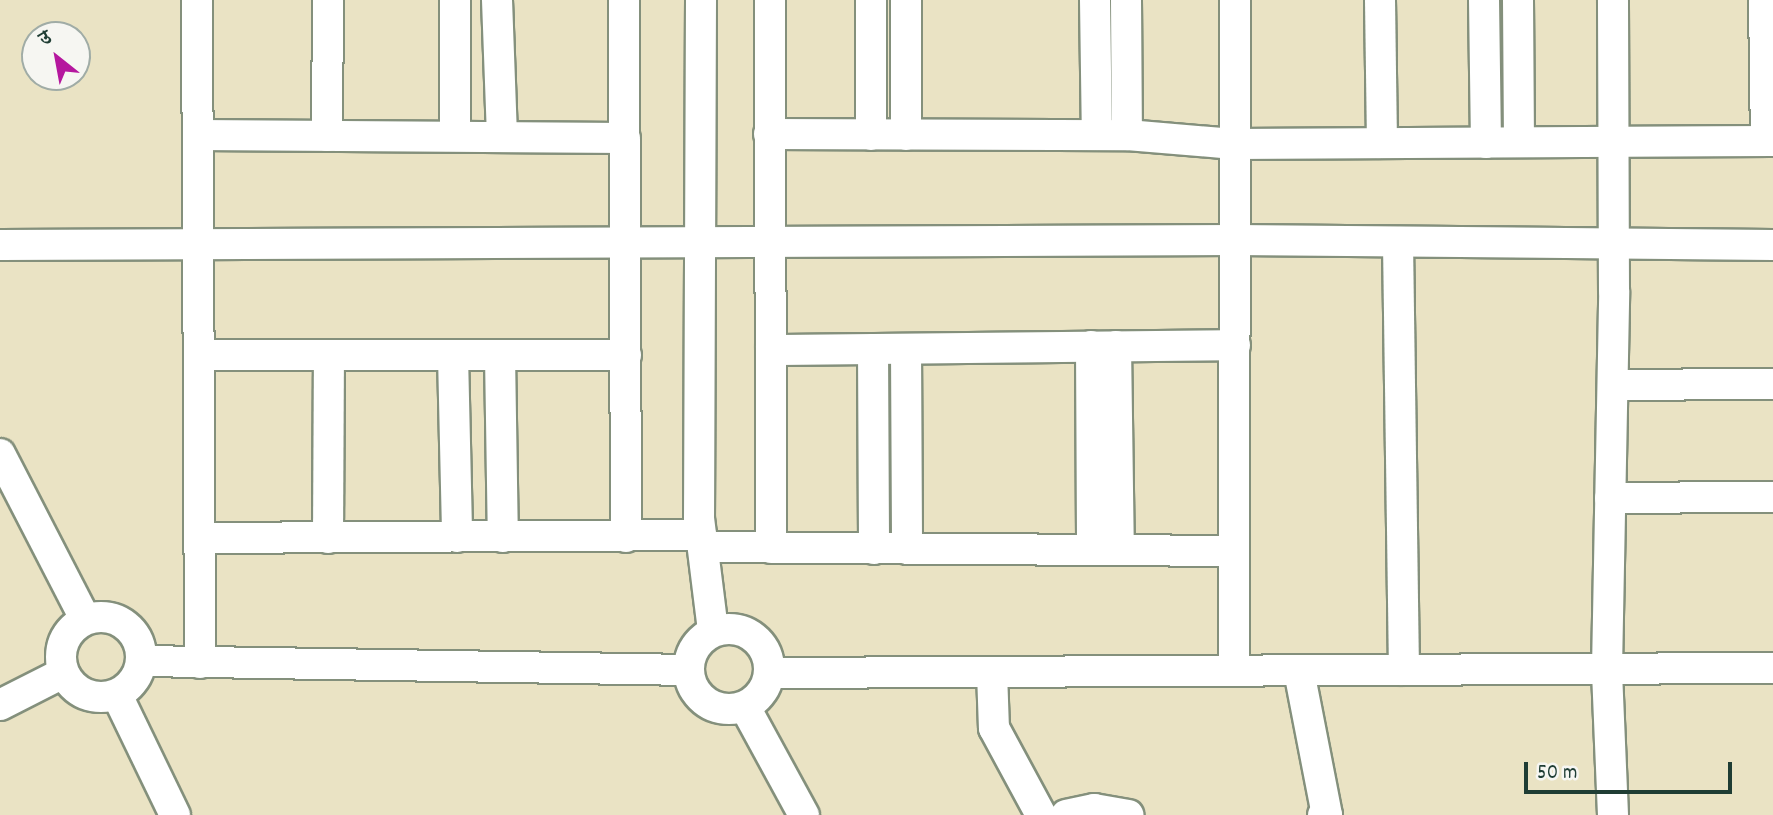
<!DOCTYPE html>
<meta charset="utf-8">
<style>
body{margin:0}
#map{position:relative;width:1773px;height:815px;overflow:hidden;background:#eae3c4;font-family:Dekko,"Playpen Sans Deva",sans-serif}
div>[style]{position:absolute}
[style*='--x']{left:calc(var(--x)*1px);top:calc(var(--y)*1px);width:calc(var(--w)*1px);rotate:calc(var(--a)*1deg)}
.roads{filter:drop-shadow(2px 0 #84907c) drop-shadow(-2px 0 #84907c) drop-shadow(0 2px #84907c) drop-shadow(0 -2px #84907c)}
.minor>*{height:30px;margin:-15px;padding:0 15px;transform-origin:15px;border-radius:15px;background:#fff}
.minor>.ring{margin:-15px;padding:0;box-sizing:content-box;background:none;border:30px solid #fff;border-radius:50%}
span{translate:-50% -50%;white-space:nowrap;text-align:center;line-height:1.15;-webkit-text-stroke:5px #f6f6f2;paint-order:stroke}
.north{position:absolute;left:21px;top:21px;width:70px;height:70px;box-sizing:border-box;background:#f6f6f2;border:2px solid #a0aca6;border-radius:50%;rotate:329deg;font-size:19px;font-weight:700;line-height:28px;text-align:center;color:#1f3d34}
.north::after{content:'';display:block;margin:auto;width:24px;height:32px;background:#b5179e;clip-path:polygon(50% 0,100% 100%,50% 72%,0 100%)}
.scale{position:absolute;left:1524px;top:762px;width:208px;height:32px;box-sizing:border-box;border:4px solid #1f3d34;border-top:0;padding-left:9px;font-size:21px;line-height:24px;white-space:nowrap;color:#1f3d34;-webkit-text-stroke:5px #f6f6f2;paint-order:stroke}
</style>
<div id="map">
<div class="roads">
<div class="minor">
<div style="--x:197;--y:0;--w:663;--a:89.74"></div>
<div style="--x:455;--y:0;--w:136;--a:90"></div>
<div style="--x:497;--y:0;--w:137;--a:87.9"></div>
<div style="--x:624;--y:0;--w:537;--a:89.79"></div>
<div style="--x:701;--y:0;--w:518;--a:90.22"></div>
<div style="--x:699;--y:518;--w:114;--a:82.9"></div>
<div style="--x:770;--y:0;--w:548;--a:89.9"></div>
<div style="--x:871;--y:0;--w:135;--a:90"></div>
<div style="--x:906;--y:0;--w:135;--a:90"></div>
<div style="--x:1095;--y:0;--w:135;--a:89.2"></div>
<div style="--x:1126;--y:0;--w:135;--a:89.6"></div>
<div style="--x:1380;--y:0;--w:143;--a:89.2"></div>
<div style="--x:1484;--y:0;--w:143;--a:89.2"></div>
<div style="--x:1518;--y:0;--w:142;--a:89.6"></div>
<div style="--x:1764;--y:0;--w:141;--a:89.2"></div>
<div style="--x:769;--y:134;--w:358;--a:0.2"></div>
<div style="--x:1127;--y:135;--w:107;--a:4.8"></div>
<div style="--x:1234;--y:144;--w:539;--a:-0.32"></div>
<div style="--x:198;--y:135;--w:427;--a:0.4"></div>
<div style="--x:327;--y:136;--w:136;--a:-89.6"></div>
<div style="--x:1398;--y:242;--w:428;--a:89.2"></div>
<div style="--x:0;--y:245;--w:1235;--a:-0.23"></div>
<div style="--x:1235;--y:240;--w:538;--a:0.53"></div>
<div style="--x:1091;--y:346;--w:204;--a:89.7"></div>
<div style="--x:1116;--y:346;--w:204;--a:89.2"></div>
<div style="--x:873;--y:349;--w:200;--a:89.7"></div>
<div style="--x:906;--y:349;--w:200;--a:89.7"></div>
<div style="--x:771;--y:350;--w:464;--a:-0.6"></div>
<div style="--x:199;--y:355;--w:427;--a:0"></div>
<div style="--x:453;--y:355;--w:182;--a:88.7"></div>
<div style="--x:500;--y:355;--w:182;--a:89.1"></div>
<div style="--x:1613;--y:385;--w:160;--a:-0.4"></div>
<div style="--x:0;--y:454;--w:186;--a:62.7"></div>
<div style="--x:1610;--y:498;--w:163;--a:-0.4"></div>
<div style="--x:200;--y:538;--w:501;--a:-0.34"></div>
<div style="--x:328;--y:538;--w:183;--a:-89.7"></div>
<div style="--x:703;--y:547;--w:531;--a:0.43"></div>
<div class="ring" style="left:61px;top:617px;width:50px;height:50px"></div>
<div class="ring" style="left:689px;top:629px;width:50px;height:50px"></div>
<div style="--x:142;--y:661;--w:546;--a:0.94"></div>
<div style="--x:1234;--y:670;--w:670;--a:-89.91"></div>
<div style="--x:1299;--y:671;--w:147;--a:79"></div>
<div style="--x:1327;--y:815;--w:4;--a:180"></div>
<div style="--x:992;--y:672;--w:56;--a:88"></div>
<div style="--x:994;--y:728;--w:99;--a:61.6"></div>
<div style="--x:770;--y:673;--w:1003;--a:-0.29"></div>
<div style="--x:117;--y:695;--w:133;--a:64.2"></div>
<div style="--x:0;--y:705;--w:71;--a:-26.9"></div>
<div style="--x:745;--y:707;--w:123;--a:61.4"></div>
<div style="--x:1066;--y:815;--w:29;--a:-12"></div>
<div style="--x:1094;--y:809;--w:35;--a:10"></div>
<div style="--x:1613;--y:815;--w:146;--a:-92.4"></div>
<div style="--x:1607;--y:669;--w:378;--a:-88.9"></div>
<div style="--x:1614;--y:291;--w:291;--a:-90.2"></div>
</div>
</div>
<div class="north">उ</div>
<div class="scale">50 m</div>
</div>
